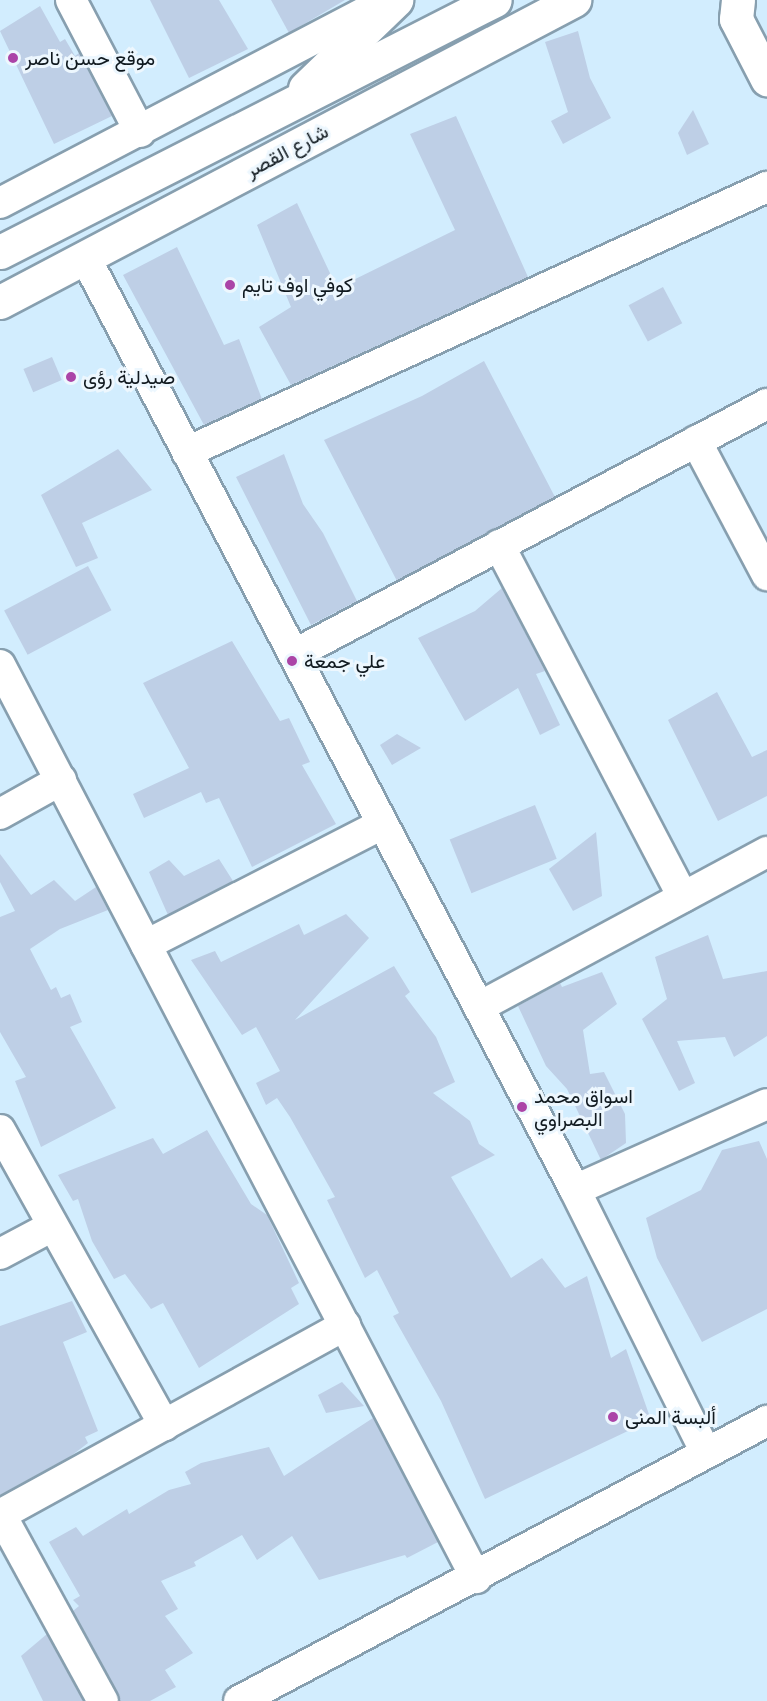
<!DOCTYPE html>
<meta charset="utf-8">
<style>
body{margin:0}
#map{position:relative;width:767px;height:1701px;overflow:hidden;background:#d2edfe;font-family:"Fira Sans Condensed",Vazirmatn,sans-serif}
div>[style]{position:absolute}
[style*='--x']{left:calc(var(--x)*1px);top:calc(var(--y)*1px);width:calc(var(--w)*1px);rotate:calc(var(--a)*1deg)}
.building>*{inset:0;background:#becfe6;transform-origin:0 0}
.roads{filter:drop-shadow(2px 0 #879faf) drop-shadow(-2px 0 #879faf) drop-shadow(0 2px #879faf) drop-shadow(0 -2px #879faf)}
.minor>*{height:30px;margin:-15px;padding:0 15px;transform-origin:15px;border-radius:15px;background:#fff}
.tertiary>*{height:33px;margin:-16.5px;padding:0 16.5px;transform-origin:16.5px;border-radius:16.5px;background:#fff}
.dots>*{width:16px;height:16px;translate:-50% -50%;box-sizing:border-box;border:3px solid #edf7fe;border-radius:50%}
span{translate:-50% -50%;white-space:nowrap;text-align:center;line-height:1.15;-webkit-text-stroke:6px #edf7fe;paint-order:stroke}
.poi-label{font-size:20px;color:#10191f}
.left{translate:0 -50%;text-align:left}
.street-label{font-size:20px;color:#10191f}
</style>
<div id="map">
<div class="building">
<div style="clip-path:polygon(150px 0,219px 0,248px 49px,189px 78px)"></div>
<div style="clip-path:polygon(271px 0,345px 0,289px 33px)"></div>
<div style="clip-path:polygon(40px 6px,60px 42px,65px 39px,75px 56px,79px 53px,112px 116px,54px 144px,0 31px)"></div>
<div style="clip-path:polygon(578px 31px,590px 78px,611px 118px,563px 144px,551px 121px,568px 112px,545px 42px)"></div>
<div style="clip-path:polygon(693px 110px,709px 144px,687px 155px,678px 133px)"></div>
<div style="clip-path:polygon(456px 116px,528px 277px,291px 385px,259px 327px,291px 307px,257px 225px,297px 203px,337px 288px,455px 230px,410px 134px)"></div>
<div style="clip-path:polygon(177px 247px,224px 345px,239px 339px,262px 399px,204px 425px,123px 275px)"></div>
<div style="left:663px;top:287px;width:41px;height:39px;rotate:62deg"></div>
<div style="left:52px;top:357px;width:25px;height:31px;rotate:67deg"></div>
<div style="clip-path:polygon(484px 361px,555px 497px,397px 581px,324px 440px,422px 396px)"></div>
<div style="clip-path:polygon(118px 449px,152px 490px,82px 523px,98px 558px,76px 567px,41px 495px)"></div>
<div style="clip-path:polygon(284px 454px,303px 504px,323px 533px,357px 601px,311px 625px,236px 477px)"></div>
<div style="left:88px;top:566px;width:50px;height:95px;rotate:62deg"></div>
<div style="clip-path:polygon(502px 588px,545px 671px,536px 674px,560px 725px,540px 735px,518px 688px,465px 721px,418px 638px,475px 611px)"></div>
<div style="clip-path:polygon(232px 641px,280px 721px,289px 718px,310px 762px,302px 765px,336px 824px,252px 867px,219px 798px,206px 803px,201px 792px,144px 818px,133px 794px,189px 768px,143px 683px)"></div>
<div style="clip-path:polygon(717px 692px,752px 757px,767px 750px,767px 796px,718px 821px,668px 720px)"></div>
<div style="clip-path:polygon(397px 734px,421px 748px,392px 765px,380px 745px)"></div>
<div style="left:535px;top:805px;width:58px;height:92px;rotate:68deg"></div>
<div style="clip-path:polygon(596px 832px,602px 896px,573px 911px,549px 869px)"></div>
<div style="clip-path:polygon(0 854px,31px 895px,54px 880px,75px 901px,96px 887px,108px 910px,60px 929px,30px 949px,51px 990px,56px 987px,61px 998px,70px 994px,82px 1022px,70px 1027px,116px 1108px,41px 1147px,15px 1081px,26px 1077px,0 1032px,0 917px,15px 911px,0 882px)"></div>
<div style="clip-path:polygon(219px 859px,233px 881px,168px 915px,149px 872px,169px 860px,184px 876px)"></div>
<div style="clip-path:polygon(346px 914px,369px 938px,295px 1020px,394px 966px,410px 992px,405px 996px,436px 1037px,455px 1082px,433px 1093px,470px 1121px,479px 1144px,495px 1155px,451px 1177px,511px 1278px,542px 1258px,565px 1288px,587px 1276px,611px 1358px,626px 1349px,651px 1420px,485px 1499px,441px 1401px,393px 1316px,399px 1313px,377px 1270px,365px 1278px,327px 1200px,335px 1197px,290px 1117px,277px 1098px,266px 1105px,256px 1083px,280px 1071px,256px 1027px,242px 1035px,191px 960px,215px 951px,221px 962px,299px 924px,304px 935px)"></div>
<div style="clip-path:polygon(708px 935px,723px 979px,767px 971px,767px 1036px,734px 1057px,725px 1037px,677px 1041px,695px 1083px,679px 1091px,642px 1019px,667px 999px,655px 957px)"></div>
<div style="clip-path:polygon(602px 972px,617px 1004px,583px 1030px,590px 1074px,604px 1072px,625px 1114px,626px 1143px,601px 1160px,567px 1089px,546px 1066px,518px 1006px,560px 983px,562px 987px)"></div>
<div style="clip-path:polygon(207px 1130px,251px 1204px,267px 1215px,299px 1283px,291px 1288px,299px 1304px,199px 1368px,163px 1303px,151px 1309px,125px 1274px,114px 1279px,92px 1241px,78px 1199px,73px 1201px,58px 1175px,153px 1138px,163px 1154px)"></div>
<div style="clip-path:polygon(759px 1141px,767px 1159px,767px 1309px,702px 1342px,657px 1258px,646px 1218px,701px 1190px,722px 1150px)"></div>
<div style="clip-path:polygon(72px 1301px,87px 1332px,63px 1342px,98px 1431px,85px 1437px,88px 1443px,71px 1456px,0 1495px,0 1326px)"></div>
<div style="clip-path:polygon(342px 1382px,364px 1406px,326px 1413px,318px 1395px)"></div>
<div style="clip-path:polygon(373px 1418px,438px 1542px,407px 1558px,405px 1555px,319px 1580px,292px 1536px,257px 1560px,242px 1535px,194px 1562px,196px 1566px,161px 1581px,178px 1609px,165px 1616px,193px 1653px,165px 1670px,176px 1687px,150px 1701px,120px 1701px,73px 1611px,79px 1606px,73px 1600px,80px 1596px,49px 1542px,76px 1527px,83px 1536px,127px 1509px,129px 1514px,169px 1490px,191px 1484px,185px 1472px,201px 1463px,269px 1447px,284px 1476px)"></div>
<div style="clip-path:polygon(47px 1634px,83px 1701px,43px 1701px,21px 1656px)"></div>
</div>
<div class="roads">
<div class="minor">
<div style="--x:71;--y:0;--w:149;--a:62.4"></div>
<div style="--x:0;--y:203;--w:437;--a:-27.6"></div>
<div style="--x:85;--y:257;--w:1054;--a:62.29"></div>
<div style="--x:575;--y:1190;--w:294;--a:63.5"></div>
<div style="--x:696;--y:441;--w:152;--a:62.1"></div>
<div style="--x:187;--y:452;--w:638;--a:-24.56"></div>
<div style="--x:499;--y:545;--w:397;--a:62.4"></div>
<div style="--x:295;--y:654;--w:534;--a:-27.91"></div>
<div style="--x:0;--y:665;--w:1030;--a:62.46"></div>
<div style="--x:0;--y:814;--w:70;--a:-29.1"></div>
<div style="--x:146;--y:945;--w:263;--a:-27.1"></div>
<div style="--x:479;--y:1007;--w:327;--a:-28.3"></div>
<div style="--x:0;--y:1130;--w:338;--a:60.9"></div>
<div style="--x:575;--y:1190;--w:210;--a:-24.1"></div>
<div style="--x:0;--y:1254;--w:58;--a:-27.9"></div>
<div style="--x:0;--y:1515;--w:394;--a:-28.8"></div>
<div style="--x:1;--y:1515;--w:212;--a:61.3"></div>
<div style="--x:239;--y:1701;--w:598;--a:-27.94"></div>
</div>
<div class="tertiary">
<div style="--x:738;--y:0;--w:19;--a:96"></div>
<div style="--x:736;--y:19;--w:68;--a:62.7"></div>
<div style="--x:305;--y:88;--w:127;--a:-44"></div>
<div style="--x:0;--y:252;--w:555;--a:-26.98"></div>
<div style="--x:0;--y:302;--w:649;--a:-27.75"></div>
</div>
</div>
<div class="dots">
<div style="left:13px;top:58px;background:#ab44a7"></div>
<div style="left:230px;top:285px;background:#ab44a7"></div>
<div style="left:71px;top:377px;background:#ab44a7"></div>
<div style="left:292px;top:661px;background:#ab44a7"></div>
<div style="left:522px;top:1107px;background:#ab44a7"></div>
<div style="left:613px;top:1417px;background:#ab44a7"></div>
</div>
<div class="poi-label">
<span class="left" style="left:25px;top:58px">موقع حسن ناصر</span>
<span class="left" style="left:242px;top:285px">كوفي اوف تايم</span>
<span class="left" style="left:83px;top:377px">صيدلية رؤى</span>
<span class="left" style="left:304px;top:661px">علي جمعة</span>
<span class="left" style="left:534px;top:1108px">اسواق محمد<br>البصراوي</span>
<span class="left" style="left:625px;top:1417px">ألبسة المنى</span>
</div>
<div class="street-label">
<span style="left:287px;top:151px;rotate:-28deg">شارع القصر</span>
</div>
</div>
